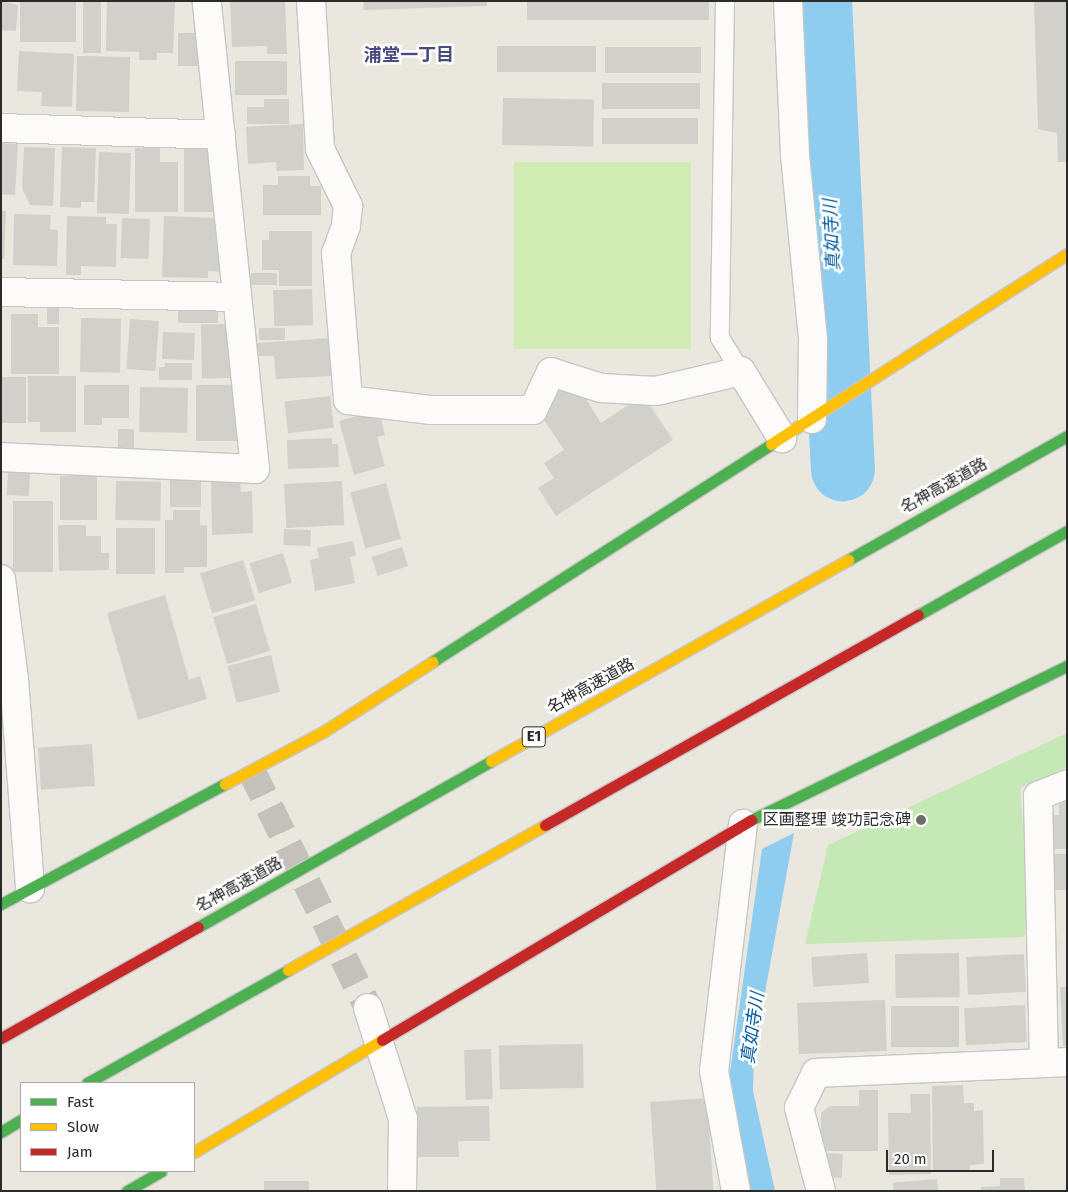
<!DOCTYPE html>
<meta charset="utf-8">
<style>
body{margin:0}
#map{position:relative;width:1068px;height:1192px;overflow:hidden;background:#eae7df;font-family:"Fira Sans","Noto Sans JP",sans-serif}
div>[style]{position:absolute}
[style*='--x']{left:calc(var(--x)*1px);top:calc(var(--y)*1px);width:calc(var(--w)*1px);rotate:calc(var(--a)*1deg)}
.green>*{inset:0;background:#c5e8b6}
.pitch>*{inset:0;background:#d1ecb3;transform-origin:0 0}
.water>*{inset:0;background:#8eccf0}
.river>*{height:64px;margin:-32px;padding:0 32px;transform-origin:32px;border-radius:32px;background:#8eccf0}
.building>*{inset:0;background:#d2d0cb;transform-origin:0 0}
.street-tunnel>*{height:28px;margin-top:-14px;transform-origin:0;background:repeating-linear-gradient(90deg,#c4c1bb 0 28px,transparent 0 42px)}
.roads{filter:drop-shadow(1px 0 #c7c6c5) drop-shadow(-1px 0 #c7c6c5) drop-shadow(0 1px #c7c6c5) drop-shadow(0 -1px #c7c6c5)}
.lane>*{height:18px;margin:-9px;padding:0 9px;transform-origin:9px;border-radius:9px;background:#fcfbfa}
.street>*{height:28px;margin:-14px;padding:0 14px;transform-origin:14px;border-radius:14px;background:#fcfbfa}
.fast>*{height:11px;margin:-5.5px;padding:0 5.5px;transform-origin:5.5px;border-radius:5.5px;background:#4caf50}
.slow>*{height:11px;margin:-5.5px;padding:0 5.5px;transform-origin:5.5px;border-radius:5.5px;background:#ffc107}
.jam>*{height:11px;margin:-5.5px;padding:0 5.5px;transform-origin:5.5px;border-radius:5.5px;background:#c62828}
.dots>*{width:14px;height:14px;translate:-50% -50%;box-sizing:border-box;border:2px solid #fff;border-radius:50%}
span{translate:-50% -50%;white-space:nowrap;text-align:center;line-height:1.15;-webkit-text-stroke:5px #fff;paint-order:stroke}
.shield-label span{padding:1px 4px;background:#fff;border:1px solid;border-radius:4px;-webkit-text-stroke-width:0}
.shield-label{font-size:15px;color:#2a2a2a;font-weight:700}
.street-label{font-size:16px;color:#2a2a2a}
.poi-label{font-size:16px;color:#2a2a2a}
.right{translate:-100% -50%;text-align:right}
.neighbourhood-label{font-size:18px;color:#474b7f;font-weight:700}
.water-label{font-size:18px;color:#035ca6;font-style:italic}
.frame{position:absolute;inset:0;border:2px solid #2a2a2a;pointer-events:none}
.legend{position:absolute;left:20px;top:1082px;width:175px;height:90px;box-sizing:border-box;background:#fff;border:1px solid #aaa;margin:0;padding:6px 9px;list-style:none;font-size:15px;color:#2a2a2a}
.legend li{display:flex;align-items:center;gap:10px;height:25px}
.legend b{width:25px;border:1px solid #aaa}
.scale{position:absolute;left:886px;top:1150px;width:108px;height:22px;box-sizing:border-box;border:2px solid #2a2a2a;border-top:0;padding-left:6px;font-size:15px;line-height:18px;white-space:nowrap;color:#2a2a2a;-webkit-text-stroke:4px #fff;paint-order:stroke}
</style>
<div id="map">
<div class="green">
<div style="clip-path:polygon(1067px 733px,1067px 767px,1020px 788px,1031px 928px,1023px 937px,805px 944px,828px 845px)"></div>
</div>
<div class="pitch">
<div style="left:514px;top:162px;width:177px;height:187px"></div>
</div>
<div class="water">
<div style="clip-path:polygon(794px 833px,754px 1053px,753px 1091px,775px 1191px,750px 1191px,731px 1115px,728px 1086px,762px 849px)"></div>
</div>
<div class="river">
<div style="--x:820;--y:1;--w:469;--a:87.2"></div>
</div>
<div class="building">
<div style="clip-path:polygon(1px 1px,18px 5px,16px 31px,1px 30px)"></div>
<div style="left:20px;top:1px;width:56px;height:41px"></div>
<div style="left:83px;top:1px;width:18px;height:52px"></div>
<div style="clip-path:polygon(107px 1px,175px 1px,173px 53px,157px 53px,157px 60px,139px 60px,139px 52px,106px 51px)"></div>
<div style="clip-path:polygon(230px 1px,285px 1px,287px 54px,267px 54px,267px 46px,232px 47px)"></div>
<div style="clip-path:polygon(364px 1px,487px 1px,487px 6px,363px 10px)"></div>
<div style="left:527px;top:1px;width:182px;height:19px"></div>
<div style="clip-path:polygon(1034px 1px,1067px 1px,1067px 162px,1058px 162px,1057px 133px,1038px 129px)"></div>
<div style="left:178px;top:33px;width:22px;height:33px"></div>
<div style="left:497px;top:46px;width:99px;height:26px"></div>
<div style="left:701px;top:47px;width:26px;height:96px;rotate:90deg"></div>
<div style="clip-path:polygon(19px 51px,74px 54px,72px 107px,41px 106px,42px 92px,17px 91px)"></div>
<div style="left:77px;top:56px;width:53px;height:55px;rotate:1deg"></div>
<div style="left:287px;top:61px;width:34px;height:52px;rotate:90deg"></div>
<div style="left:700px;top:83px;width:26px;height:98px;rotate:90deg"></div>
<div style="left:503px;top:98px;width:91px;height:47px;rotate:1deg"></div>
<div style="clip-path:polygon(264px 99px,289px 99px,289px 124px,247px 124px,247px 107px,264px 107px)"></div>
<div style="left:602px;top:118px;width:96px;height:26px"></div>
<div style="clip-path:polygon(303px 124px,304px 170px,277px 171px,276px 162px,248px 164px,246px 127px)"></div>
<div style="clip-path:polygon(1px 143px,18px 144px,15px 195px,1px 194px)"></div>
<div style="clip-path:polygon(24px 147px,55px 148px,53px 206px,30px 205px,22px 188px)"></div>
<div style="clip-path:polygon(62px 147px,96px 148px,94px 202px,81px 202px,81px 208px,60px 207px)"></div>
<div style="clip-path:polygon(135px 148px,160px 148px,160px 162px,178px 162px,178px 212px,135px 212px)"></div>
<div style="left:184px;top:149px;width:33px;height:63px"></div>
<div style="left:99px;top:152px;width:32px;height:61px;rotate:2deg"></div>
<div style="clip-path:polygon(278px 176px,310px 176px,310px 186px,321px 186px,321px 215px,263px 215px,263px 185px,278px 185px)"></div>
<div style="clip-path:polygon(1px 211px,6px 211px,4px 259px,1px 259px)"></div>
<div style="clip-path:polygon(14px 214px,51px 215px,50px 229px,58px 230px,57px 266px,13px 265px)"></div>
<div style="clip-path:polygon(67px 216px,106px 217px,106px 224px,117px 224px,116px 267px,81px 266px,81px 275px,66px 275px)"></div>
<div style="clip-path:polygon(164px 216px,219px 218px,224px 272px,208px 271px,208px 278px,162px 277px)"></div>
<div style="left:122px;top:218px;width:28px;height:40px;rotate:2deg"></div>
<div style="clip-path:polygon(269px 231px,312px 231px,312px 286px,279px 286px,279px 270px,262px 270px,262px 240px,269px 240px)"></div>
<div style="left:277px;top:273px;width:12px;height:26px;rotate:90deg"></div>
<div style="left:312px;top:289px;width:36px;height:39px;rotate:88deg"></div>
<div style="left:47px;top:305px;width:12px;height:19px"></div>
<div style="left:178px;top:309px;width:40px;height:14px"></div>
<div style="clip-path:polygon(11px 314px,38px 314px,38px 327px,59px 327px,59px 374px,11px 374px)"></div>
<div style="left:81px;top:318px;width:40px;height:54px;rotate:1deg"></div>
<div style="left:130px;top:319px;width:29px;height:50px;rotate:4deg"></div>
<div style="left:230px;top:324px;width:54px;height:29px;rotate:89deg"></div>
<div style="left:259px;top:328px;width:26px;height:12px"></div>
<div style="left:163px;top:332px;width:32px;height:27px;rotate:2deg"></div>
<div style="clip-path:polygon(330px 338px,332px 376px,276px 379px,274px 356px,258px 356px,257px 343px)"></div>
<div style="clip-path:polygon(165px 363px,192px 363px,192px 380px,159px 380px,159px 367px,165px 367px)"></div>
<div style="clip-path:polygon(28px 376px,76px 376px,76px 432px,40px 432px,40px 422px,28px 422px)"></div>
<div style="left:1px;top:377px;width:25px;height:46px"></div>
<div style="clip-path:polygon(556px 384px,583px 394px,601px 423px,643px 395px,673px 440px,556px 516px,538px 488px,554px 478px,544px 463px,564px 450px,543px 418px)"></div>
<div style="clip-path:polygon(84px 385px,129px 385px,129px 418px,102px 418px,102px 425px,84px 425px)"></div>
<div style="left:196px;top:385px;width:41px;height:56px"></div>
<div style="left:140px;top:387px;width:48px;height:45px;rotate:1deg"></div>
<div style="left:330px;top:396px;width:32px;height:46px;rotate:83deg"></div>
<div style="clip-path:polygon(379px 410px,385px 435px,377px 437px,385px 466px,354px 475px,339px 421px)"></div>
<div style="left:118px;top:429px;width:16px;height:22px"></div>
<div style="clip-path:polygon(332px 438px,332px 444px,338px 444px,339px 467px,288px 469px,287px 440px)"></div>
<div style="left:8px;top:472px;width:22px;height:23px;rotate:3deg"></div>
<div style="left:60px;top:476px;width:37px;height:44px"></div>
<div style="left:170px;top:479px;width:31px;height:28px"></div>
<div style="left:116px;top:481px;width:45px;height:39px;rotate:1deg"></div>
<div style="clip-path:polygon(211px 481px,240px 481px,241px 492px,252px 491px,253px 533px,212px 535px)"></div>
<div style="left:342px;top:481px;width:44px;height:58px;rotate:87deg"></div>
<div style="left:386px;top:483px;width:58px;height:37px;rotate:75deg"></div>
<div style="left:13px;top:501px;width:40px;height:71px"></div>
<div style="clip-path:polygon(173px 510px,200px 510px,200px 525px,207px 525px,207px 567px,184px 567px,184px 573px,165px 573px,165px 520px,173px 520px)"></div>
<div style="clip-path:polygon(58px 525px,86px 525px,86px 536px,101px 536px,101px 553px,109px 553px,109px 570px,59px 571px)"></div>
<div style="left:116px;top:528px;width:39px;height:46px"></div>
<div style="left:284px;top:529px;width:27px;height:16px;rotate:2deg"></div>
<div style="clip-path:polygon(353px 541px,356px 556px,350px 557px,355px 583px,315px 591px,310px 560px,319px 558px,317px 548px)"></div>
<div style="left:402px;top:547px;width:20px;height:32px;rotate:72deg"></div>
<div style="left:283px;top:553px;width:31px;height:35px;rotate:73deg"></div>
<div style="left:243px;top:560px;width:42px;height:45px;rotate:73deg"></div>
<div style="clip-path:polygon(165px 595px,189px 680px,200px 676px,207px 699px,138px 720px,107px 613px)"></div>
<div style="left:256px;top:604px;width:49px;height:45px;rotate:73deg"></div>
<div style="left:271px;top:655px;width:38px;height:45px;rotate:76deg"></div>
<div style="left:92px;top:744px;width:42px;height:54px;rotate:86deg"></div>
<div style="clip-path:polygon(1067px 797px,1067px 849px,1045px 849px,1045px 815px,1059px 815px,1059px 800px)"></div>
<div style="left:1047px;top:854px;width:20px;height:36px"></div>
<div style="left:867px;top:953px;width:30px;height:56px;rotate:86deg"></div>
<div style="left:959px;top:953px;width:44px;height:64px;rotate:89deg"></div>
<div style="left:1024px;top:954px;width:38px;height:58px;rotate:87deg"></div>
<div style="clip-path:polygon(1060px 987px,1067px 987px,1067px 1046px,1063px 1046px)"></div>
<div style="left:885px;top:1000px;width:51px;height:88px;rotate:88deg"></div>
<div style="left:1025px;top:1005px;width:37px;height:61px;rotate:87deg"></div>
<div style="left:959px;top:1006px;width:41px;height:68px;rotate:90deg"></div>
<div style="left:583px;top:1044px;width:44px;height:84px;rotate:89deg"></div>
<div style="left:491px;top:1049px;width:50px;height:27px;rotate:88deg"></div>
<div style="clip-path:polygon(963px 1085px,964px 1103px,974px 1103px,974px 1111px,983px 1110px,984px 1164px,970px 1165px,970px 1170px,933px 1171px,932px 1086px)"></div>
<div style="clip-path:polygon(859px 1090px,878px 1090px,878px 1151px,821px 1151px,821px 1113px,830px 1106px,859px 1106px)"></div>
<div style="clip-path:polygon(910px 1094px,930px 1094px,931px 1174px,889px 1175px,888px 1113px,911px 1113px)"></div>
<div style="left:707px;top:1098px;width:93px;height:57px;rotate:86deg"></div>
<div style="clip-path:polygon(489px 1106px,490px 1141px,458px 1141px,459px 1157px,418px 1157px,417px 1107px)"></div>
<div style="left:825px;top:1153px;width:18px;height:24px;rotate:3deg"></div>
<div style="clip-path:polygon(1000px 1178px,1024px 1178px,1025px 1191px,981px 1191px,981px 1187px,1000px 1186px)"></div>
<div style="left:937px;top:1179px;width:12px;height:44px;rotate:85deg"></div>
<div style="left:264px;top:1181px;width:45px;height:10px"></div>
</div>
<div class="street-tunnel">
<div style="--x:251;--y:770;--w:265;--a:63.8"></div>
</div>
<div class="roads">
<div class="lane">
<div style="--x:725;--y:1;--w:337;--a:90.9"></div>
<div style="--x:720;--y:338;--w:39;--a:58"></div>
</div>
<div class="street">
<div style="--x:311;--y:1;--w:148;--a:86.5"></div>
<div style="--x:320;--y:149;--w:64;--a:63.8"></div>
<div style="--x:348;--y:206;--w:20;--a:96"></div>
<div style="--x:346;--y:226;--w:29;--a:110"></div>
<div style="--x:336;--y:253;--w:147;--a:85.3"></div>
<div style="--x:348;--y:400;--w:84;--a:6.9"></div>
<div style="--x:431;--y:410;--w:102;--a:0"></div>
<div style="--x:533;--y:410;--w:42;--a:-64.7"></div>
<div style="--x:551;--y:372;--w:52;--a:17.7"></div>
<div style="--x:601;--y:388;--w:55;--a:3.1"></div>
<div style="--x:656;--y:391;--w:87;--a:-13.2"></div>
<div style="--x:741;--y:371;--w:79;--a:58.5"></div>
<div style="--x:788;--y:1;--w:154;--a:87.4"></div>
<div style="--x:795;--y:155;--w:186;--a:84.4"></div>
<div style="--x:813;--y:340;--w:79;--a:90.7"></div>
<div style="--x:1;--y:128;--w:220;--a:1.8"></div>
<div style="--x:1;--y:292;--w:236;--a:1.2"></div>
<div style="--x:1;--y:457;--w:254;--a:2.7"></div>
<div style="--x:255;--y:469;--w:470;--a:-95.9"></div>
<div style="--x:1;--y:579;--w:101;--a:82.6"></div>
<div style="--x:14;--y:679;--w:210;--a:85.6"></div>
<div style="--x:368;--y:1008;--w:116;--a:72.5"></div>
<div style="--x:403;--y:1119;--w:72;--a:90.8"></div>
<div style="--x:1044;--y:1062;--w:266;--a:-91.3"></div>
<div style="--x:1038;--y:796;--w:31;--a:-22"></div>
<div style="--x:736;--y:1191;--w:122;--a:-100.4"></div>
<div style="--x:714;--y:1071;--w:249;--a:-83.3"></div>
<div style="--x:821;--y:1191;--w:86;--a:-104.8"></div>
<div style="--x:799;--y:1108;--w:39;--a:-64"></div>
<div style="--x:816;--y:1073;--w:251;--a:-2.5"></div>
</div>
<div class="fast">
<div style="--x:848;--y:560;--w:252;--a:-29.5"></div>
<div style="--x:918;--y:615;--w:171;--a:-29.4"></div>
<div style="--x:432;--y:662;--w:403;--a:-32.7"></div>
<div style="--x:751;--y:820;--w:352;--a:-26"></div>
<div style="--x:1;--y:904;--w:254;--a:-28.2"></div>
<div style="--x:198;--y:927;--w:337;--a:-29.5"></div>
<div style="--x:87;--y:1083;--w:231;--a:-29.3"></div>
<div style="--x:1;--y:1132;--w:23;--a:-31"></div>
<div style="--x:127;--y:1191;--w:39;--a:-30"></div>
</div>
<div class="slow">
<div style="--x:771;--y:444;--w:352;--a:-32.7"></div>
<div style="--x:491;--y:761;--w:410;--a:-29.4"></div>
<div style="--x:225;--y:784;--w:111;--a:-28"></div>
<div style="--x:323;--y:732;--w:130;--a:-32.7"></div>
<div style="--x:288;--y:970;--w:295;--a:-29.4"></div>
<div style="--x:194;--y:1152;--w:219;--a:-30.8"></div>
</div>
<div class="jam">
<div style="--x:545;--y:825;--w:428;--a:-29.4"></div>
<div style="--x:1;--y:1038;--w:226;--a:-29.4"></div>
<div style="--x:382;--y:1040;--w:430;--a:-30.8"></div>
</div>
</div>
<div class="dots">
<div style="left:921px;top:820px;background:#6d6c69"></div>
</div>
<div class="shield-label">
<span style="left:534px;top:737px">E1</span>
</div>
<div class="street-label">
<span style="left:944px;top:486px;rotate:-29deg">名神高速道路</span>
<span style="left:591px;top:686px;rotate:-29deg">名神高速道路</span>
<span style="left:239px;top:885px;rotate:-29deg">名神高速道路</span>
</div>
<div class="poi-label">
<span class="right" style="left:911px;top:820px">区画整理 竣功記念碑</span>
</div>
<div class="neighbourhood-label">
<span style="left:409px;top:55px">浦堂一丁目</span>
</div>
<div class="water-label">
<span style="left:832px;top:235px;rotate:-93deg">真如寺川</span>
<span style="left:753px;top:1028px;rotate:-82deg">真如寺川</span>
</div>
<div class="frame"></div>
<ul class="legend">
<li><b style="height:6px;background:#4caf50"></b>Fast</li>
<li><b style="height:6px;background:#ffc107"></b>Slow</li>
<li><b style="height:6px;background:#c62828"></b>Jam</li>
</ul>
<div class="scale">20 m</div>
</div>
